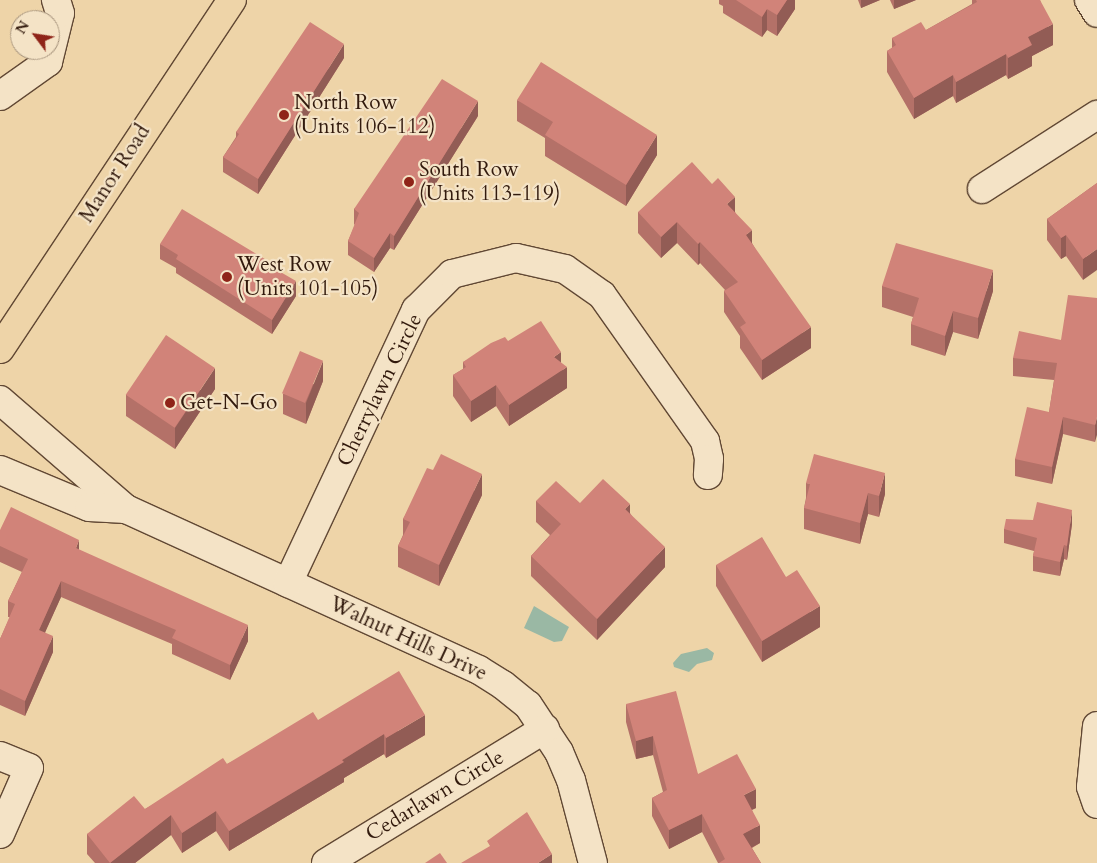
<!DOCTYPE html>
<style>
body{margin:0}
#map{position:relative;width:1097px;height:863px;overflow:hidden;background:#eed4a8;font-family:Cardo,serif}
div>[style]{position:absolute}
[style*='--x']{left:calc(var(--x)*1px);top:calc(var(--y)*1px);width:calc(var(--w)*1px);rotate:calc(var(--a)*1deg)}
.water>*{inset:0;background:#9ab8a4}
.roads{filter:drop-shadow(1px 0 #614834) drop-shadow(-1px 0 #614834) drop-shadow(0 1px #614834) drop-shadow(0 -1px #614834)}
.minor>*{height:28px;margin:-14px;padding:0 14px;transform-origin:14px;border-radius:14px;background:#f4e3c6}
.major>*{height:28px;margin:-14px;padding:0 14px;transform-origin:14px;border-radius:14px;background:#eed4a8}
.wall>*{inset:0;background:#b47168}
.shaded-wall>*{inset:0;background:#925c55}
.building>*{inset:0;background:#d18379;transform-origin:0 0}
.dots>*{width:14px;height:14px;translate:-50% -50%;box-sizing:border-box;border:2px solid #f4e3c6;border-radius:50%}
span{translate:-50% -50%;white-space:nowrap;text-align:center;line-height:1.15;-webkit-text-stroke:4.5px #f4e3c6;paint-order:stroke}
.poi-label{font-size:21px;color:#321a0d}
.left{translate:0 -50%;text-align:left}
.street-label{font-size:21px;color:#321a0d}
.north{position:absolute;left:10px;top:10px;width:50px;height:50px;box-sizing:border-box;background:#f4e3c6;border:1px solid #a6937c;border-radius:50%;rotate:301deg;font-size:14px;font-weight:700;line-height:20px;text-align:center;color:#321a0d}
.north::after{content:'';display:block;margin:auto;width:18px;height:22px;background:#8f2418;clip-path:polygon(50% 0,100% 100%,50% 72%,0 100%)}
</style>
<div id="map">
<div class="water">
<div style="clip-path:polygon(534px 606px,569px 627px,562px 641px,554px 642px,524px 628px)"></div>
<div style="clip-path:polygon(707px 648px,714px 653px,712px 660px,697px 664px,689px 672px,674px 667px,673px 663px,681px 654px)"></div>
</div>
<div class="roads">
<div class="minor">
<div style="--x:1089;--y:0;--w:15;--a:58"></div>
<div style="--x:0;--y:96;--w:59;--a:-35.3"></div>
<div style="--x:48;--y:62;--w:50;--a:-76.2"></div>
<div style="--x:60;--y:13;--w:14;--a:-107"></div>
<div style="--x:982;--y:189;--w:137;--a:-32.8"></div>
<div style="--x:0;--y:400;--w:167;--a:40.9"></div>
<div style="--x:126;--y:509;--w:388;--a:24.5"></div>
<div style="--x:479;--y:670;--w:28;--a:32"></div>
<div style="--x:503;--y:685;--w:32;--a:39"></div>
<div style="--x:528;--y:705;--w:56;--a:56.6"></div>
<div style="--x:559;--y:752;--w:30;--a:67"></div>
<div style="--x:571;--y:780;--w:86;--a:75.2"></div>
<div style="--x:0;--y:470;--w:96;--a:22.6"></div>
<div style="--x:89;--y:507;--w:37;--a:3"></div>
<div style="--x:288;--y:583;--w:302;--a:-64.9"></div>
<div style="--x:416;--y:310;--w:51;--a:-45"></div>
<div style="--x:452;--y:274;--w:66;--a:-14"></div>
<div style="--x:516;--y:258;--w:50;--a:12.7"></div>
<div style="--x:565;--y:269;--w:45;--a:35.1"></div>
<div style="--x:602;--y:295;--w:179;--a:54.8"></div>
<div style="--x:705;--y:441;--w:18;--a:77"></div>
<div style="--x:709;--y:459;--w:16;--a:94"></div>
<div style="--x:1097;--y:726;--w:61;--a:95.6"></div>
<div style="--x:1091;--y:787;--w:18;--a:71"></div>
<div style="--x:0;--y:756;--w:31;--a:22"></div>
<div style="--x:29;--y:768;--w:72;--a:113.7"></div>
<div style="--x:326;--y:863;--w:257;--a:-31.5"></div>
</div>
<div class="major">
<div style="--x:0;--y:349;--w:419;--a:-56.4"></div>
</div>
</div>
<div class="wall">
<div style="clip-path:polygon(719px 0,795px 0,795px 9px,777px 36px,767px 30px,762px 37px,723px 13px,723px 6px,719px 4px)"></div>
<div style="clip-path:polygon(858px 0,880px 0,861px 8px)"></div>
<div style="clip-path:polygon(890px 0,916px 0,894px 9px)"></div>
<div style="clip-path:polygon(972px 0,1040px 0,1053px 45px,1032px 56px,1032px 66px,1008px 79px,1006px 75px,956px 103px,953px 96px,914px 119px,887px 72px,887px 51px,892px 48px,892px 38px,926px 30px,972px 4px)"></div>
<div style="clip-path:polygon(344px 58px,258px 194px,223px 172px,223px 157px,236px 137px,236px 132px)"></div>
<div style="clip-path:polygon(517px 100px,657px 155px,626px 206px,545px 156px,545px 138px,517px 121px)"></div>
<div style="clip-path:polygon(478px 116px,394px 250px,390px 248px,374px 272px,348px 255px,348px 241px,355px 225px,354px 224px,354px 209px)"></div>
<div style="clip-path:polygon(1097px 183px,1083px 280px,1066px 256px,1061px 259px,1047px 240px,1047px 219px)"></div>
<div style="clip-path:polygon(638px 212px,735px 212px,752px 243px,811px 348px,762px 380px,740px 348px,740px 336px,724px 312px,724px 291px,725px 290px,700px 263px,698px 265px,677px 243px,661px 258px,638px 233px)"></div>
<div style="clip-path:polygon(160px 244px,278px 271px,296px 296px,272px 334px,176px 273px,176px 268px,160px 259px)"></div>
<div style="clip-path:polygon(882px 286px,993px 291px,978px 339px,953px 332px,945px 356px,911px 345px,911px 324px,913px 317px,882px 307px)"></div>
<div style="clip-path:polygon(1097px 298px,1095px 442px,1063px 434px,1052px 484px,1015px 476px,1015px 459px,1049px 412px,1054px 380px,1013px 376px,1013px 358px,1061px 340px)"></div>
<div style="clip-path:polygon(508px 341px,561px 363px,567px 388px,509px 426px,496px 406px,471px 422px,453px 396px,453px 375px,463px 369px,463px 362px)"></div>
<div style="clip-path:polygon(323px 381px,306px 424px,283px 414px,283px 394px)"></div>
<div style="clip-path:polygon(215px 389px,175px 449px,126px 416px,126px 395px)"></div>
<div style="clip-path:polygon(433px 470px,482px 495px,439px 586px,398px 567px,398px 546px,403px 535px,403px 519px)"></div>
<div style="clip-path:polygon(806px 483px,885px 494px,879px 517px,868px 514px,860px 544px,804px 529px,804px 508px,806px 498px)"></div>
<div style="clip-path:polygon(536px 501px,580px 503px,630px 513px,665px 567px,597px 640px,531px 576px,531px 556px,550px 535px,536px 522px)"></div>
<div style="clip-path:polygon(1072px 524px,1067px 560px,1064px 559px,1060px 576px,1033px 571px,1033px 556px,1034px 551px,1004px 543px,1004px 529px)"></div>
<div style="clip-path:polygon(0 530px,79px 550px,248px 641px,230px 680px,172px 654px,172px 644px,61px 597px,45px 632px,53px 652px,25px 716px,0 705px,0 639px,10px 617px,8px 617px,8px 601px,22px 572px,0 562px)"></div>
<div style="clip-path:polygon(716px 565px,786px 577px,820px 627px,762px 662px,716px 586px)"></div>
<div style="clip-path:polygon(626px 704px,698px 774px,756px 808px,752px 810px,760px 843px,752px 848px,761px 863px,718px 863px,702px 832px,669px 849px,652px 816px,652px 798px,663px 792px,653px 755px,636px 759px,626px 722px)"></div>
<div style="clip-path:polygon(318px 720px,425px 735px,386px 758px,384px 754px,344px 778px,344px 782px,229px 851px,216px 831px,182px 853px,171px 835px,135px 863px,95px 863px,87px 854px,87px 834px,145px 809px,227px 764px)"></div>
</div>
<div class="shaded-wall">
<div style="clip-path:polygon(787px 0,795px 0,795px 9px,777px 36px,777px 15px)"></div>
<div style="clip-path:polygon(861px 0,880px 0,861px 8px)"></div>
<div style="clip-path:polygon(894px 0,916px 0,894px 9px)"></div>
<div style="clip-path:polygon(767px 9px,767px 30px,762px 37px,762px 17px)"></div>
<div style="clip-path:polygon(1053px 24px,1053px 45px,1032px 56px,1032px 66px,1008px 79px,1008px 58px,1028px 37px)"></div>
<div style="clip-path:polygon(344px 44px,344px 58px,258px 194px,258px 179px)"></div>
<div style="clip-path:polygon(1006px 54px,1006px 75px,956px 103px,956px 82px)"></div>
<div style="clip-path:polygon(953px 75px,953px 96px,914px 119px,914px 98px)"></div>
<div style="clip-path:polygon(478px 101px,478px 116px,394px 250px,394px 236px)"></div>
<div style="clip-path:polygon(657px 135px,657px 155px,626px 206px,626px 185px)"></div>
<div style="clip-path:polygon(735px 197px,735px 217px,727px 204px)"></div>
<div style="clip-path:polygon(677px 222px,677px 243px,661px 258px,661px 237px)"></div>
<div style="clip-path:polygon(752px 230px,752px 251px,746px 235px)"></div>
<div style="clip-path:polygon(390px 233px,390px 248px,374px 272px,374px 258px)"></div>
<div style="clip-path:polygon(1066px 235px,1066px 256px,1061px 259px,1061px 238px)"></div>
<div style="clip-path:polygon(700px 242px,700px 263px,698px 265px,698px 244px)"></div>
<div style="clip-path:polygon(1097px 249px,1097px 270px,1083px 280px,1083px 259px)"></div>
<div style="clip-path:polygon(993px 270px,993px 291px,978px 339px,978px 318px)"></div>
<div style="clip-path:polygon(296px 281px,296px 296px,272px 334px,272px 320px)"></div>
<div style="clip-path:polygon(953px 311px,953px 332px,945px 356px,945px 336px)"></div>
<div style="clip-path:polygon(811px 327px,811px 348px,762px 380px,762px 360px)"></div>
<div style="clip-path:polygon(561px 352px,561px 371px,567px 367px,567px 388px,509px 426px,509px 405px,554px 357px)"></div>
<div style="clip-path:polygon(323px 361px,323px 381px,306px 424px,306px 403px)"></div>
<div style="clip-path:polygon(215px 368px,215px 389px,175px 449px,175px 428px)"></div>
<div style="clip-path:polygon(496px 385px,496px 406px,471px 422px,471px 401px)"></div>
<div style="clip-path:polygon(1063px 417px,1063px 434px,1052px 484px,1052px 467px)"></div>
<div style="clip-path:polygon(1097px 417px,1097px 435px,1095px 442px,1095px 425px)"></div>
<div style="clip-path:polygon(885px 473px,885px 494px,879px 517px,879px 496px)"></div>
<div style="clip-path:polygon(482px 474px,482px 495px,439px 586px,439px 565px)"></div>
<div style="clip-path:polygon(868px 493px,868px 514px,860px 544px,860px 523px)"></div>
<div style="clip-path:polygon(630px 504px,630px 525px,625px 509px)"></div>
<div style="clip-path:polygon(1072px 510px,1072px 524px,1067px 560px,1067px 546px)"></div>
<div style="clip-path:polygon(79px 540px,79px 556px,76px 548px)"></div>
<div style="clip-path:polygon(1064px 545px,1064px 559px,1060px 576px,1060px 562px)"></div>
<div style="clip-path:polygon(665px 547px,665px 567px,597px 640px,597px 619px)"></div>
<div style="clip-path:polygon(61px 581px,61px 597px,39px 646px,39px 630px)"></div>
<div style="clip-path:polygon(820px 606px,820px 627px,762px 662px,762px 641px)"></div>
<div style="clip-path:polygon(248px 625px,248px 641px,230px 680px,230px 665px)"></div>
<div style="clip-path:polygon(53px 636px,53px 652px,25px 716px,25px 701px)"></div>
<div style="clip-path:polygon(425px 715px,425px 735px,386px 758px,386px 738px)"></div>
<div style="clip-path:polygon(384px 734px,384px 754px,344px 778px,344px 782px,229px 851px,229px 831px)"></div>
<div style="clip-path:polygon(653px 736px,653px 755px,636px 759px,636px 741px)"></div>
<div style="clip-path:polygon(756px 789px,756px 808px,744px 813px,744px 795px)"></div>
<div style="clip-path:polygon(216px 811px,216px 831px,182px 853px,182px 833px)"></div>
<div style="clip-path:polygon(702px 814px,702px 832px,669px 849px,669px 830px)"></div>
<div style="clip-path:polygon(171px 815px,171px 835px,135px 863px,110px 863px)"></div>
<div style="clip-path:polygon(760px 825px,760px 843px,743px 852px,743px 834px)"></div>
<div style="clip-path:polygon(552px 854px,552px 863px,538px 863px)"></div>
</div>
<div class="building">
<div style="clip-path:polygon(736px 0,787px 0,777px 15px,767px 9px,762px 17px)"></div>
<div style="clip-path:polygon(976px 0,1040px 0,1053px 24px,1028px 37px,1032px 45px,1008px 58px,1006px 54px,956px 82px,953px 75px,914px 98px,887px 51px,896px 45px,892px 38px,921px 22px,926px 30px,977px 2px)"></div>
<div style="clip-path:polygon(310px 22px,344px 44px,258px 179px,223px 157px,239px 134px,236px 132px)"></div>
<div style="clip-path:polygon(541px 62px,657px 135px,626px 185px,545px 135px,553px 122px,517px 100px)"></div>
<div style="clip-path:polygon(442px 79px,478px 101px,394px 236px,390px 233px,374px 258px,348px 241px,359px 213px,354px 209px)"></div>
<div style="clip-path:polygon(692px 162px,712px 184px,718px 178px,735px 197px,727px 204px,752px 230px,746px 235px,811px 327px,762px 360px,740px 327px,746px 323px,724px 291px,738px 282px,700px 242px,698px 244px,677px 222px,661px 237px,638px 212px)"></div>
<div style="clip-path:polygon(1097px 183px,1097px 249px,1083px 259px,1066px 235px,1061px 238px,1047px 219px)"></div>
<div style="clip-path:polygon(182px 209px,278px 267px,277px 270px,296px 281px,272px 320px,176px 259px,178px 255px,160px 244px)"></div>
<div style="clip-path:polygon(896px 243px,993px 270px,978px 318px,953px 311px,945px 336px,911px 324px,919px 298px,882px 286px)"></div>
<div style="clip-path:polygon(1068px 295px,1097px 298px,1097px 417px,1095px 425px,1063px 417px,1052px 467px,1015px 459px,1027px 407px,1049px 412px,1057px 363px,1013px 358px,1019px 331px,1061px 340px)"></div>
<div style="clip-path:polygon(541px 321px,561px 352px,554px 357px,567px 367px,509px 405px,496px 385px,471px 401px,453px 375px,466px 367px,463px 362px,491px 343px,505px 337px,508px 341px)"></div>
<div style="left:166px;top:335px;width:59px;height:72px;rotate:34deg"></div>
<div style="left:300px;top:351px;width:25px;height:46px;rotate:23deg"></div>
<div style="clip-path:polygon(441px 454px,482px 474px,439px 565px,398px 546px,410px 522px,403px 519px,427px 468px,433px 470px)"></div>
<div style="clip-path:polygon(814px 454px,885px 473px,879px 496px,868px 493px,860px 523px,804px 508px,810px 484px,806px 483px)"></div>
<div style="clip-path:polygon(603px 479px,630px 504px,625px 509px,665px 547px,597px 619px,531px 556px,561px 524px,536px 501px,556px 481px,580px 503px)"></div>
<div style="clip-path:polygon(1037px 502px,1072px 510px,1067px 546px,1064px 545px,1060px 562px,1033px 556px,1037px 538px,1004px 529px,1006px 519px,1033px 520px)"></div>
<div style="clip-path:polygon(11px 507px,79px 540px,76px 548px,248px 625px,230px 665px,172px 638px,176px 630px,61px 581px,39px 630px,53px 636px,25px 701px,0 689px,0 639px,15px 604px,8px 601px,28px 559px,0 546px,0 530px)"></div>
<div style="clip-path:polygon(762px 537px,786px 577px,797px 570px,820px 606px,762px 641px,716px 565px)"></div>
<div style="clip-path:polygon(399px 671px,425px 715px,386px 738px,384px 734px,342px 760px,344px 762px,229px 831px,216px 811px,182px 833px,171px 815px,110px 863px,87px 834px,134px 796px,145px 809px,223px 758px,227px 764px,313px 712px,318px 720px)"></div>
<div style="clip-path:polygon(676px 691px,698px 774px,737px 754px,756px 789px,744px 795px,760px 825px,743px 834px,761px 863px,719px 863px,725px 859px,702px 814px,669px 830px,652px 798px,667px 790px,653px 736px,636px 741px,626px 704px)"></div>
<div style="clip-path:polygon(527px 812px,552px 854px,538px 863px,461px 863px,490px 846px,487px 841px)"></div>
<div style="clip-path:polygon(440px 853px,447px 863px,425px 863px)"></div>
</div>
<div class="dots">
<div style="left:284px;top:115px;background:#8f2418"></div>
<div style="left:409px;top:182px;background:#8f2418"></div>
<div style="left:227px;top:277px;background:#8f2418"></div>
<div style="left:170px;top:403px;background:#8f2418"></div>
</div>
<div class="poi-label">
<span class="left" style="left:294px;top:115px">North Row<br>(Units 106-112)</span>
<span class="left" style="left:419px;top:182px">South Row<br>(Units 113-119)</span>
<span class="left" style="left:237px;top:277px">West Row<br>(Units 101-105)</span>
<span class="left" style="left:180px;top:403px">Get-N-Go</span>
</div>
<div class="street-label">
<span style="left:115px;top:174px;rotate:-57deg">Manor Road</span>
<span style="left:380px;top:390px;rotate:-64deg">Cherrylawn Circle</span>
<span style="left:408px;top:639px;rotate:25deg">Walnut Hills Drive</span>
<span style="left:435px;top:796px;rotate:-31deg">Cedarlawn Circle</span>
</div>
<div class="north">N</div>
</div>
